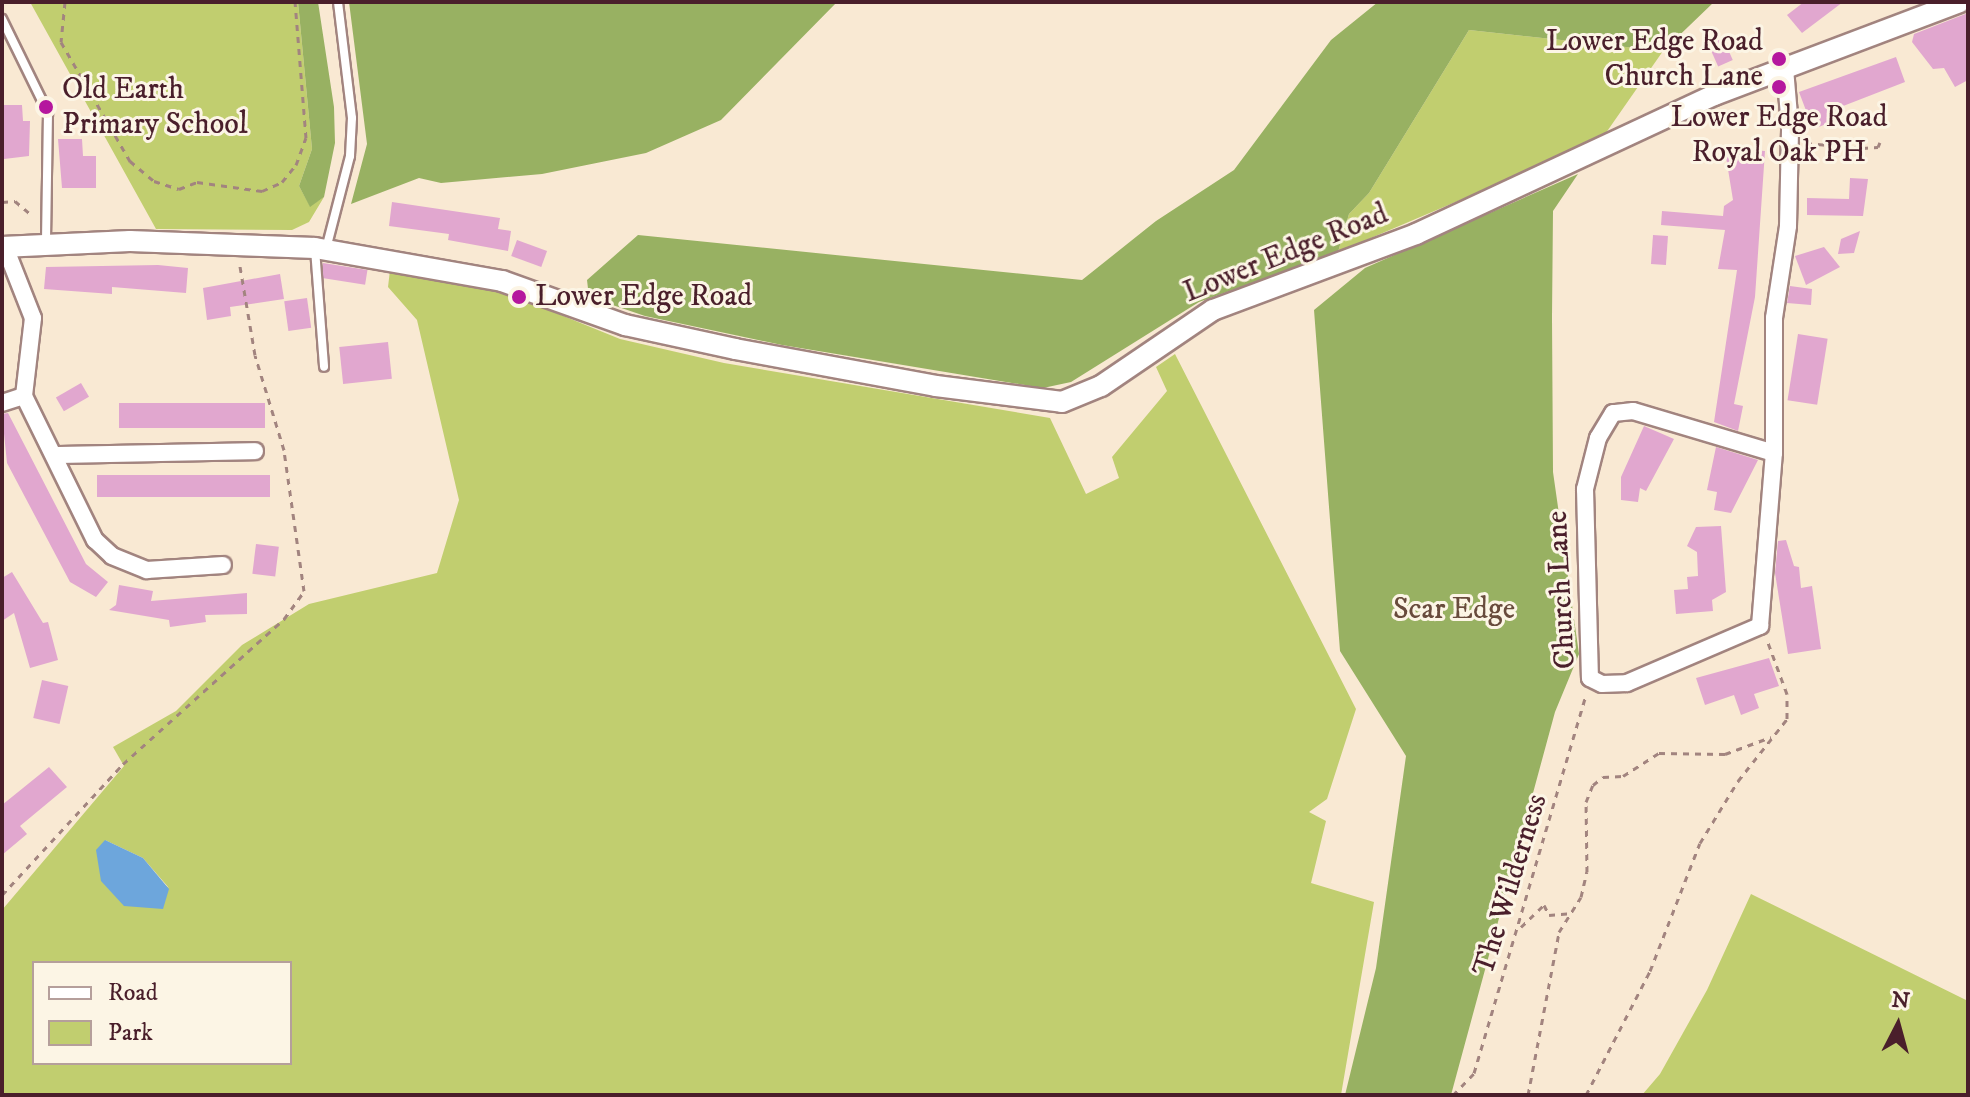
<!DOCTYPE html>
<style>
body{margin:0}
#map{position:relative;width:1970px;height:1097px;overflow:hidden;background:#f9e9d3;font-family:"IM FELL DW Pica",serif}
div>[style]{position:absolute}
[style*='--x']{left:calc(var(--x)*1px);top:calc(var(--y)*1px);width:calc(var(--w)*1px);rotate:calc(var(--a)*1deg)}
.green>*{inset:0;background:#c1ce6f}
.forest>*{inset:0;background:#98b162}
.water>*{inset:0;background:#6da6dc}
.building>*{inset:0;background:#e1a7cf;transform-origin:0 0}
.path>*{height:3px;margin-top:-1.5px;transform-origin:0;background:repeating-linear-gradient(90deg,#a2847f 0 6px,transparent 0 12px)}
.roads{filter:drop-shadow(2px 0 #a2847f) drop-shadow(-2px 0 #a2847f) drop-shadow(0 2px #a2847f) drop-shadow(0 -2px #a2847f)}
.service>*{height:8px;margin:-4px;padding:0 4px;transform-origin:4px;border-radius:4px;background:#fff}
.minor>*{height:16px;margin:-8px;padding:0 8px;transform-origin:8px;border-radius:8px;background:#fff}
.tertiary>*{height:20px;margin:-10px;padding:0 10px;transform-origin:10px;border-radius:10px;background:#fff}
.dots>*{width:22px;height:22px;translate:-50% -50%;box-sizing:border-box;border:4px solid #fcf5e5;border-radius:50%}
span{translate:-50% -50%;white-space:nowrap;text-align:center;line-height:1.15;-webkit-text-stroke:6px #fcf5e5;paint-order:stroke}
.poi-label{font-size:30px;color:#4a1f2b}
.right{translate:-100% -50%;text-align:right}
.left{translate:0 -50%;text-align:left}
.street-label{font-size:30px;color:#4a1f2b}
.park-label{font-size:30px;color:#684b3c}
.frame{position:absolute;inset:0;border:4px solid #4a1f2b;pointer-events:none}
.legend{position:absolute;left:32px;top:961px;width:260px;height:104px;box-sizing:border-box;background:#fcf5e5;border:2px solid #b59f9b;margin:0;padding:10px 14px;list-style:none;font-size:24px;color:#4a1f2b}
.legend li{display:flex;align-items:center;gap:16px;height:40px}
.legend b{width:40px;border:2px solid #b59f9b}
.north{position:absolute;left:1858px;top:985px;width:80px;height:80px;-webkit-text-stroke:6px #fcf5e5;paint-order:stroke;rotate:6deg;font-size:22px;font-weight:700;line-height:32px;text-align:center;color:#4a1f2b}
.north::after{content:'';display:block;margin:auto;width:28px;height:36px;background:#4a1f2b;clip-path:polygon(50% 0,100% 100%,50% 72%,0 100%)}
</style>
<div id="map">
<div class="green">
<div style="clip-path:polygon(30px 2px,298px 2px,312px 149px,299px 186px,310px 206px,324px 197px,309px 222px,292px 230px,156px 229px)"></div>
<div style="clip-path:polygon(1469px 30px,1663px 51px,1601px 140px,1338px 252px,1349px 214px,1369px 193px)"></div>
<div style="clip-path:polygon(evenodd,390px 270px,504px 292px,620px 339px,724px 363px,1050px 418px,1086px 494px,1119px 478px,1112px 457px,1167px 391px,1156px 367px,1175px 354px,1356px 709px,1327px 799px,1309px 812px,1326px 821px,1311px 883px,1374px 902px,1341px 1095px,2px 1095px,2px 910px,124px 766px,113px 747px,176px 711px,242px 645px,309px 604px,437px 573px,459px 500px,417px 320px,388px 287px,390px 270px,105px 840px,143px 858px,169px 888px,105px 840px,390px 270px,34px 963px,290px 963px,290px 1063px,34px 1063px,34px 963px)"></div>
<div style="clip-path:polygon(1751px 894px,1968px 1001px,1968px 1095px,1642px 1095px,1660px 1074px,1707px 990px)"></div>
</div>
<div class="forest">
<div style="clip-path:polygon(298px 2px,318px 2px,334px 107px,335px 143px,324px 197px,310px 207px,299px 186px,312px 149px)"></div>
<div style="clip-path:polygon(349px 2px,837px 2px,721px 120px,646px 153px,542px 174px,441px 183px,419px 178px,351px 204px,367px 144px)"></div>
<div style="clip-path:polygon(1378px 2px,1714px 2px,1663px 51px,1469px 30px,1369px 193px,1349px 214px,1338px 252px,1199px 302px,1071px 382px,1043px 388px,782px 345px,645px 316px,589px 297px,587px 280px,638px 235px,1082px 280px,1156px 221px,1234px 170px,1331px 40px)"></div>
<div style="clip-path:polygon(1578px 174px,1553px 211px,1552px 318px,1553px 472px,1579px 654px,1555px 712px,1451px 1095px,1345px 1095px,1376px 968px,1406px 756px,1340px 651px,1314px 310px,1365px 268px)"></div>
</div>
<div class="water">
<div style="clip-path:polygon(105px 840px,143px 858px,169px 889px,163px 909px,124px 906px,101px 881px,96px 850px)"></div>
</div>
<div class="building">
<div style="clip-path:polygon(1804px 2px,1843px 2px,1802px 33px,1787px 15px)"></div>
<div style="clip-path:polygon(1968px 13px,1968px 80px,1955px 87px,1944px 68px,1933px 69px,1912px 42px,1914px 34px)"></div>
<div style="left:1723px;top:38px;width:24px;height:16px;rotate:66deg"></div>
<div style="clip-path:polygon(1896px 57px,1905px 82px,1838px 108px,1840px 113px,1830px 117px,1832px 122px,1813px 129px,1799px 92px)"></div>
<div style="clip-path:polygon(2px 105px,22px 105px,23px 121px,30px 121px,29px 156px,4px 159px)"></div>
<div style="clip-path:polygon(58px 139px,82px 139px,83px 156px,96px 156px,96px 188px,62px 188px)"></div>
<div style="clip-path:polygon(1752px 150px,1765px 151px,1755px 297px,1734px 404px,1743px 406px,1738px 431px,1714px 422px,1737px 270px,1718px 269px,1725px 230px,1661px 225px,1662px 211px,1723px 216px,1724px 206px,1733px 200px,1726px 157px)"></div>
<div style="clip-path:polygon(1850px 178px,1868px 179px,1863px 216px,1807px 215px,1807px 198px,1849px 199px)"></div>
<div style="clip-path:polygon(392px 202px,500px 218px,498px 229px,511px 231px,508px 251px,448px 240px,449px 234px,389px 226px)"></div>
<div style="clip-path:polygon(1860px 231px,1854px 253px,1838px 254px,1841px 239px)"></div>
<div style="left:1653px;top:235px;width:15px;height:29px;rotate:4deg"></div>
<div style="left:517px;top:240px;width:32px;height:17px;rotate:20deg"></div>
<div style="clip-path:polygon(1824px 247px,1840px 267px,1806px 285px,1795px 256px)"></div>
<div style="left:323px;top:263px;width:45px;height:15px;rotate:9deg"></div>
<div style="clip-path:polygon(158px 265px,188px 268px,186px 293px,112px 287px,112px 294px,44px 289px,46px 267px)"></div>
<div style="clip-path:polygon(280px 274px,284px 299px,230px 307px,231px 316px,207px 320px,203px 288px)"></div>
<div style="clip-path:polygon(1790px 286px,1812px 289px,1811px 305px,1787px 303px)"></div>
<div style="left:307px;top:298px;width:30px;height:23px;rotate:82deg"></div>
<div style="left:1798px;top:334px;width:30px;height:67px;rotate:9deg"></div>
<div style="left:388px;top:342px;width:37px;height:49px;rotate:84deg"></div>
<div style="left:81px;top:383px;width:16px;height:29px;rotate:60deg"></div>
<div style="left:265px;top:403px;width:25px;height:146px;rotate:90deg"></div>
<div style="clip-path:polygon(8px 413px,86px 564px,108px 582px,96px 597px,70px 582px,7px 463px,2px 414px)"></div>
<div style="clip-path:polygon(1644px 426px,1674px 439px,1646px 491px,1640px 488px,1638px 502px,1621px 500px,1621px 477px)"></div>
<div style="clip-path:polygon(1716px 447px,1758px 460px,1731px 513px,1714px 510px,1717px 492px,1707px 490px)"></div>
<div style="left:270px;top:475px;width:22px;height:173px;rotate:90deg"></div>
<div style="clip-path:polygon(1721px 526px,1726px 592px,1712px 600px,1713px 611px,1676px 614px,1674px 590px,1688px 589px,1687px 577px,1698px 576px,1697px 552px,1687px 546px,1696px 527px)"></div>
<div style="clip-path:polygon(1786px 540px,1794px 566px,1799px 567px,1801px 588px,1812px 586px,1821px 649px,1788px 654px,1775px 573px,1778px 541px)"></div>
<div style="left:256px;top:544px;width:23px;height:30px;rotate:7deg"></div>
<div style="clip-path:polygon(12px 572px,43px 623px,48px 622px,58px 660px,30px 668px,14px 613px,2px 621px,2px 578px)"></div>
<div style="clip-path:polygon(119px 585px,153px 591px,151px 601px,247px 593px,247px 614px,205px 615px,206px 622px,170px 627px,169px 620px,109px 610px,116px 605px)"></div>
<div style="clip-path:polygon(1769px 658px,1779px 686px,1754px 694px,1759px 708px,1741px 715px,1734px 695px,1705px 705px,1696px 678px)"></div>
<div style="left:42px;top:680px;width:27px;height:39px;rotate:13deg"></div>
<div style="clip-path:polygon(49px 767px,67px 787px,20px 826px,27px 834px,2px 855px,2px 805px)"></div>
</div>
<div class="path">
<div style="--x:65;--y:2;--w:40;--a:95.7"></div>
<div style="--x:61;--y:42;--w:138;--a:59.9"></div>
<div style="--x:130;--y:161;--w:31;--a:40"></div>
<div style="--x:154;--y:181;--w:26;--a:18"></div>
<div style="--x:179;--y:189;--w:19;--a:-21"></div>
<div style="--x:197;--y:182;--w:66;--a:7.9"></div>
<div style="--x:262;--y:191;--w:22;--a:-24"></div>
<div style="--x:282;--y:182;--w:22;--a:-51"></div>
<div style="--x:296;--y:165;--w:29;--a:-70"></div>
<div style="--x:306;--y:138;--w:136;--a:-94.6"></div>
<div style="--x:1806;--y:143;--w:56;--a:5.1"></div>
<div style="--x:1862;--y:148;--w:16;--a:-4"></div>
<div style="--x:1878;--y:147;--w:5;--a:-68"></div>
<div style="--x:2;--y:202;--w:13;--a:-4"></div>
<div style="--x:15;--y:201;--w:23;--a:40"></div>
<div style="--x:2;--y:895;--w:178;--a:-47.3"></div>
<div style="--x:123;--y:764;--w:217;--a:-42"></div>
<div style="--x:284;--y:619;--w:34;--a:-54"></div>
<div style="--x:304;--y:591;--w:142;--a:-98.1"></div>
<div style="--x:284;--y:450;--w:99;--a:-107"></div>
<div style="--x:255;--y:355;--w:90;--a:-99.6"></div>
<div style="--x:1521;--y:927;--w:32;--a:-44"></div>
<div style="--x:1544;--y:905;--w:11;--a:63"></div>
<div style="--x:1549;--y:915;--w:21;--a:-5"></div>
<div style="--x:1453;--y:1095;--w:30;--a:-46"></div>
<div style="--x:1474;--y:1073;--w:394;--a:-73.5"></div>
<div style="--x:1528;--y:1095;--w:166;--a:-79.2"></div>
<div style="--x:1559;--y:932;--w:41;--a:-57.8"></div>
<div style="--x:1581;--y:897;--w:26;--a:-77"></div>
<div style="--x:1587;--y:872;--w:70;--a:-90.8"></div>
<div style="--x:1586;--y:802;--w:18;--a:-68"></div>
<div style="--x:1593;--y:785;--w:13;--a:-39"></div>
<div style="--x:1603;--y:777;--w:20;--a:-3"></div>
<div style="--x:1623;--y:776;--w:43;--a:-32.6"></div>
<div style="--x:1659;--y:753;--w:66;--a:0.9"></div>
<div style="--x:1725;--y:754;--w:49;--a:-20.3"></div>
<div style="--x:1586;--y:1095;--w:140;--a:-62.7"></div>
<div style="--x:1650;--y:971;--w:137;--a:-68.7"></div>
<div style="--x:1700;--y:843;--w:73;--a:-58.5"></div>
<div style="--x:1738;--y:781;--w:79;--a:-51.7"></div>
<div style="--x:1787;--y:719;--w:25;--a:-90"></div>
<div style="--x:1787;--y:694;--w:58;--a:-110.3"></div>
</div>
<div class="roads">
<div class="service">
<div style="--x:2;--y:19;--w:105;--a:63.9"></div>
<div style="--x:48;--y:113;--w:129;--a:90.9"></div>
<div style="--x:315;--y:249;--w:118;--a:85.6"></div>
<div style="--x:326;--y:249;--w:96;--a:-75.5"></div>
<div style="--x:350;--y:156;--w:38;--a:-87"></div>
<div style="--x:352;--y:118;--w:117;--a:-96.9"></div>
</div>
<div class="minor">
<div style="--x:5;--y:247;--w:76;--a:68.5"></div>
<div style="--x:33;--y:318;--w:79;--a:96.6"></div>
<div style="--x:24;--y:396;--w:161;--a:63.8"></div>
<div style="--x:95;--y:540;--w:23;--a:43"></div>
<div style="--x:112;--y:556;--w:38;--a:22"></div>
<div style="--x:147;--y:570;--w:76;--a:-3.8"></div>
<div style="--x:2;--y:403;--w:23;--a:-18"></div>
<div style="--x:1774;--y:453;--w:147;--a:-163.4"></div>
<div style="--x:1633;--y:411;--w:20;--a:174"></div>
<div style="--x:1613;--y:413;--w:29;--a:121"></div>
<div style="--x:1598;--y:438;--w:53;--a:104.3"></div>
<div style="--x:1585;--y:489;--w:189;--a:88.5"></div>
<div style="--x:1590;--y:678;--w:13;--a:27"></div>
<div style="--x:1602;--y:684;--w:25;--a:-2"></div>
<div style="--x:1627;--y:683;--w:145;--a:-23.2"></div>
<div style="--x:1760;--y:626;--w:174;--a:-85.4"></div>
<div style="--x:1774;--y:453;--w:135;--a:-90"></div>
<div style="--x:1774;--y:318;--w:93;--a:-81.3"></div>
<div style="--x:1788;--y:226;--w:99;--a:-88.8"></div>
<div style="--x:1790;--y:127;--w:58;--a:-94.9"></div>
<div style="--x:54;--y:455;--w:201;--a:-1.1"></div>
</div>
<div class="tertiary">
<div style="--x:2;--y:247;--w:128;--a:-2.7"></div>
<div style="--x:130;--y:241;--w:185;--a:2.2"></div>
<div style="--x:315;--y:248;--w:190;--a:10"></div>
<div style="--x:502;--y:281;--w:131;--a:19.7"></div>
<div style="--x:625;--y:325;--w:113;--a:12.3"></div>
<div style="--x:735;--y:349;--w:204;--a:10.4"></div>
<div style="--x:936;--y:386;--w:127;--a:7.2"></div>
<div style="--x:1062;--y:402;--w:42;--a:-22.3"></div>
<div style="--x:1101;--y:386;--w:135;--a:-34.2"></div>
<div style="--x:1213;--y:310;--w:217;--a:-20.5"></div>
<div style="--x:1416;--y:234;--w:329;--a:-25"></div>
<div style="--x:1714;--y:95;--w:263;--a:-20.7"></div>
</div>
</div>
<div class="dots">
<div style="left:1779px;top:59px;background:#b5179e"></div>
<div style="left:1779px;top:87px;background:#b5179e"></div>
<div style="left:46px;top:107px;background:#b5179e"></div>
<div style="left:519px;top:297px;background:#b5179e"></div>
</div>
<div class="poi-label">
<span class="right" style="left:1763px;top:59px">Lower Edge Road<br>Church Lane</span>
<span class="left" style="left:62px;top:107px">Old Earth<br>Primary School</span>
<span style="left:1779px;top:135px">Lower Edge Road<br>Royal Oak PH</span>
<span class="left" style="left:535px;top:297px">Lower Edge Road</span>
</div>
<div class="street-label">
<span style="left:1286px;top:254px;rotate:-22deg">Lower Edge Road</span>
<span style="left:1562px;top:590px;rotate:-93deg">Church Lane</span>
<span style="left:1511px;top:885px;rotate:-73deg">The Wilderness</span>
</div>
<div class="park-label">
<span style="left:1454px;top:610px">Scar Edge</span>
</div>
<div class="frame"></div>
<ul class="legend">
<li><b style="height:10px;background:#fff"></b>Road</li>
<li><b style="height:22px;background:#c1ce6f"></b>Park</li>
</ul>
<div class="north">N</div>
</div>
